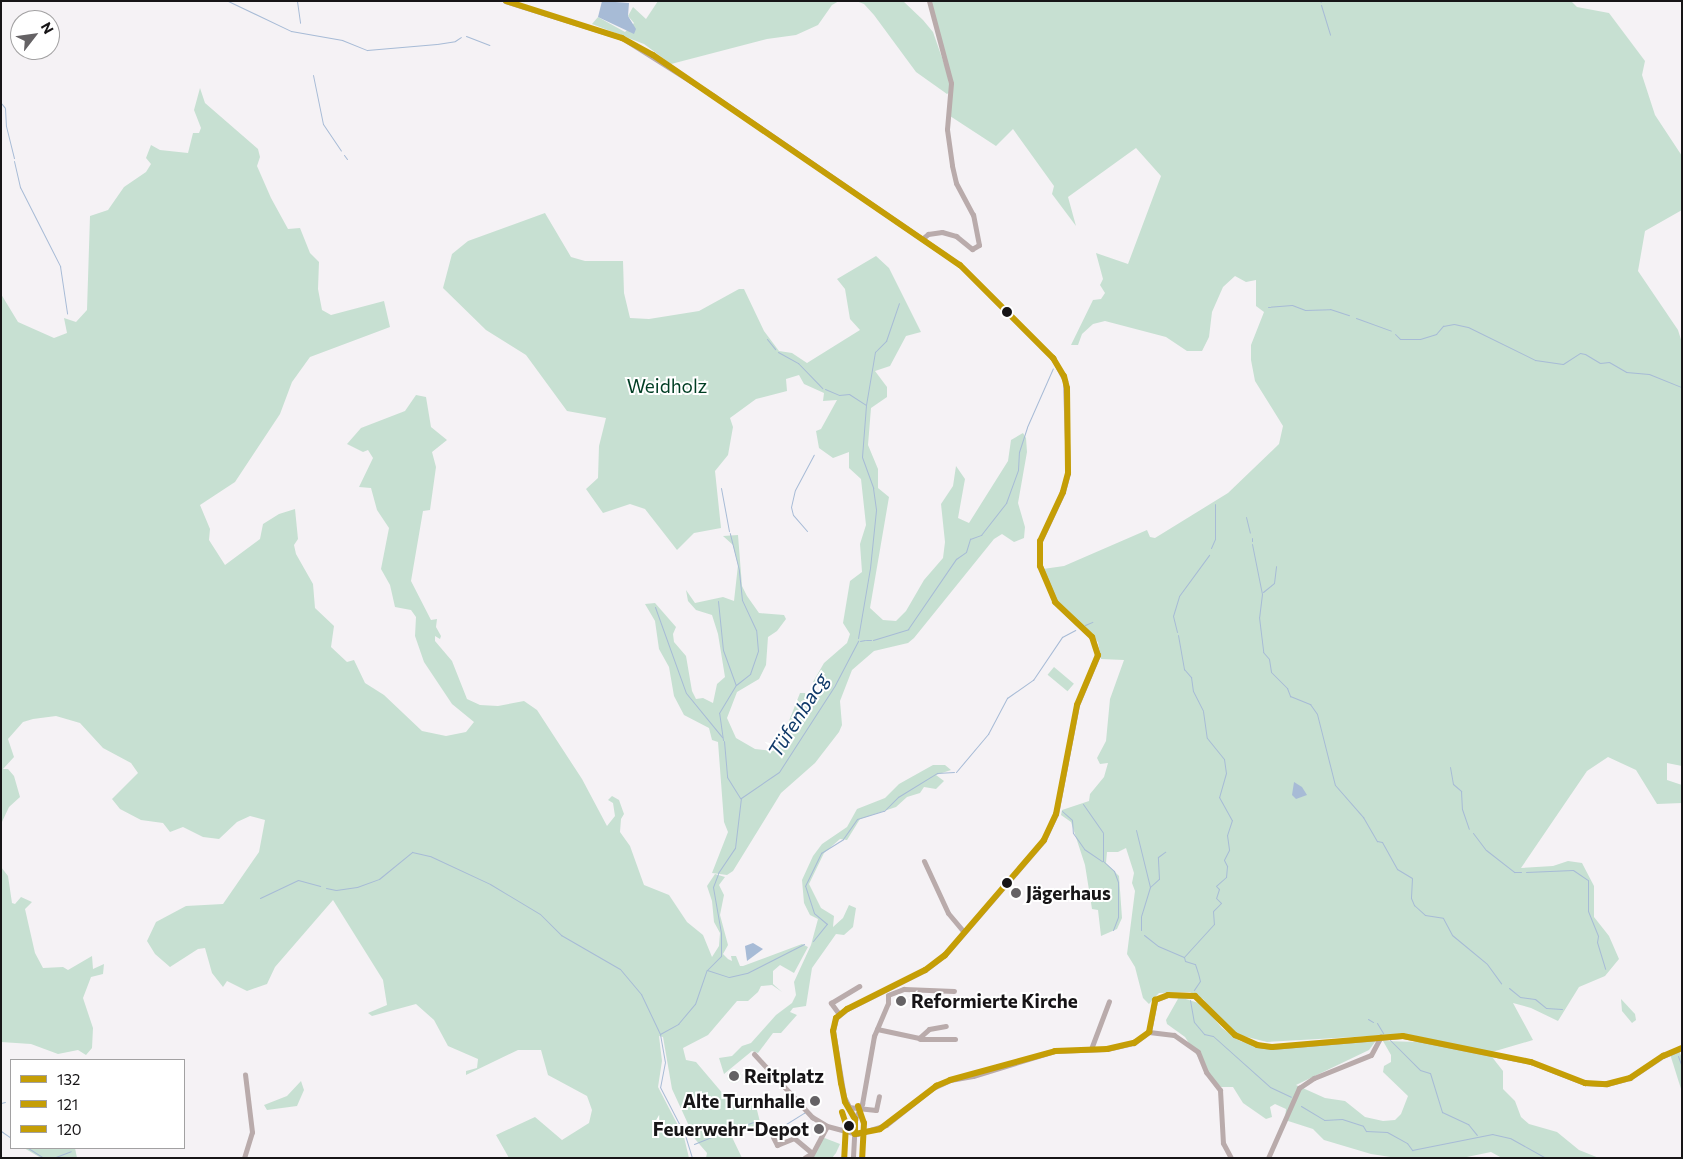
<!DOCTYPE html>
<meta charset="utf-8">
<style>
body{margin:0}
#map{position:relative;width:1683px;height:1159px;overflow:hidden;background:#f5f2f5;font-family:Commissioner,sans-serif}
div>[style]{position:absolute}
[style*='--x']{left:calc(var(--x)*1px);top:calc(var(--y)*1px);width:calc(var(--w)*1px);rotate:calc(var(--a)*1deg)}
.green>*{inset:0;background:#c7e0d2;transform-origin:0 0}
.round{border-radius:50%}
.water>*{inset:0;background:#a7bbd6}
.stream>*{height:1px;margin:-0.5px;padding:0 0.5px;transform-origin:0.5px;border-radius:0.5px;background:#a7bbd6}
.minor>*{height:5px;margin:-2.5px;padding:0 2.5px;transform-origin:2.5px;border-radius:2.5px;background:#b9abab}
.bus-1>*{height:6px;margin:-3px;padding:0 3px;transform-origin:3px;border-radius:3px;background:#c59e06}
.bus-2>*{height:6px;margin:-3px;padding:0 3px;transform-origin:3px;border-radius:3px;background:#c59e06}
.bus-3>*{height:6px;margin:-3px;padding:0 3px;transform-origin:3px;border-radius:3px;background:#c59e06}
.dots>*{width:14px;height:14px;translate:-50% -50%;box-sizing:border-box;border:2px solid #fff;border-radius:50%}
span{translate:-50% -50%;white-space:nowrap;text-align:center;line-height:1.15;-webkit-text-stroke:4px #fff;paint-order:stroke}
.park-label{font-size:19px;color:#003e24}
.poi-label{font-size:19px;color:#171517;font-weight:700}
.left{translate:0 -50%;text-align:left}
.right{translate:-100% -50%;text-align:right}
.water-label{font-size:20px;color:#103a69;font-style:italic}
.frame{position:absolute;inset:0;border:2px solid #171517;pointer-events:none}
.legend{position:absolute;left:10px;top:1059px;width:175px;height:90px;box-sizing:border-box;background:#fff;border:1px solid #a2a1a2;margin:0;padding:6px 9px;list-style:none;font-size:15px;color:#171517}
.legend li{display:flex;align-items:center;gap:10px;height:25px}
.legend b{width:25px;border:1px solid #a2a1a2}
.north{position:absolute;left:10px;top:10px;width:50px;height:50px;box-sizing:border-box;background:#fff;border:1px solid #a2a1a2;border-radius:50%;rotate:60deg;font-size:14px;font-weight:700;line-height:20px;text-align:center;color:#171517}
.north::after{content:'';display:block;margin:auto;width:18px;height:22px;background:#656265;clip-path:polygon(50% 0,100% 100%,50% 72%,0 100%)}
</style>
<div id="map">
<div class="green">
<div style="clip-path:polygon(658px 1px,839px 1px,832px 5px,818px 25px,796px 35px,767px 39px,671px 64px,644px 44px,592px 24px,598px 17px,625px 32px,634px 23px,628px 16px,633px 7px,646px 19px)"></div>
<div style="clip-path:polygon(856px 1px,903px 1px,923px 20px,933px 32px,948px 75px,950px 92px,947px 94px,916px 72px,874px 15px,864px 4px)"></div>
<div style="clip-path:polygon(930px 1px,1571px 1px,1577px 7px,1609px 13px,1645px 61px,1642px 75px,1655px 115px,1682px 156px,1682px 210px,1645px 231px,1638px 271px,1678px 330px,1682px 343px,1682px 766px,1667px 763px,1667px 780px,1682px 785px,1682px 803px,1657px 804px,1636px 770px,1608px 757px,1587px 771px,1521px 868px,1553px 866px,1568px 861px,1582px 863px,1594px 886px,1594px 917px,1609px 936px,1619px 959px,1605px 976px,1579px 987px,1558px 1021px,1531px 1008px,1513px 1003px,1533px 1040px,1492px 1052px,1406px 1034px,1267px 1042px,1239px 1035px,1223px 1023px,1203px 999px,1190px 992px,1159px 993px,1149px 1004px,1143px 998px,1135px 967px,1127px 954px,1135px 891px,1132px 883px,1134px 873px,1126px 848px,1118px 852px,1107px 852px,1106px 863px,1119px 876px,1122px 918px,1117px 929px,1101px 936px,1098px 910px,1092px 909px,1085px 865px,1071px 822px,1061px 815px,1062px 810px,1089px 801px,1090px 794px,1104px 777px,1108px 763px,1100px 764px,1097px 758px,1106px 741px,1110px 699px,1124px 660px,1101px 659px,1098px 642px,1057px 600px,1043px 569px,1064px 566px,1147px 530px,1150px 537px,1155px 538px,1228px 493px,1279px 444px,1283px 426px,1255px 381px,1251px 360px,1251px 345px,1264px 312px,1256px 306px,1256px 280px,1246px 282px,1235px 276px,1223px 287px,1212px 312px,1209px 337px,1202px 351px,1187px 351px,1166px 337px,1105px 321px,1093px 324px,1082px 334px,1078px 345px,1071px 345px,1093px 300px,1101px 299px,1105px 293px,1100px 285px,1103px 279px,1096px 253px,1128px 264px,1161px 176px,1136px 148px,1068px 197px,1076px 226px,1052px 194px,1054px 186px,1013px 129px,996px 146px,950px 116px,953px 83px)"></div>
<div style="clip-path:polygon(200px 88px,205px 103px,258px 149px,260px 157px,257px 166px,271px 198px,288px 229px,300px 228px,310px 253px,319px 262px,318px 289px,322px 310px,331px 315px,384px 301px,390px 327px,310px 357px,292px 382px,280px 414px,235px 482px,200px 505px,210px 529px,209px 540px,225px 565px,260px 539px,263px 524px,279px 514px,295px 509px,298px 539px,294px 545px,296px 554px,313px 584px,315px 608px,334px 626px,331px 647px,347px 662px,354px 660px,365px 683px,384px 695px,422px 731px,446px 736px,466px 732px,474px 722px,452px 704px,424px 662px,415px 636px,416px 617px,411px 610px,395px 607px,390px 585px,381px 569px,389px 528px,377px 510px,371px 488px,359px 487px,373px 458px,368px 450px,363px 452px,347px 444px,361px 428px,405px 411px,416px 395px,426px 397px,431px 427px,447px 440px,432px 452px,436px 467px,430px 510px,423px 511px,411px 581px,431px 620px,437px 619px,436px 627px,441px 636px,440px 639px,435px 636px,435px 641px,452px 661px,467px 699px,480px 705px,498px 706px,524px 701px,537px 710px,582px 779px,607px 826px,615px 816px,613px 803px,608px 800px,612px 796px,619px 800px,624px 814px,621px 819px,620px 832px,630px 846px,644px 885px,669px 895px,687px 922px,703px 935px,712px 957px,719px 946px,720px 933px,714px 922px,712px 901px,707px 886px,715px 874px,725px 877px,719px 885px,724px 895px,720px 915px,728px 945px,723px 954px,728px 959px,732px 961px,731px 956px,736px 956px,740px 966px,743px 966px,802px 944px,808px 947px,794px 973px,780px 965px,773px 971px,773px 984px,782px 992px,772px 985px,761px 986px,758px 992px,748px 1001px,737px 1001px,708px 1035px,683px 1048px,686px 1060px,696px 1062px,724px 1095px,739px 1106px,747px 1102px,757px 1110px,760px 1122px,755px 1128px,731px 1135px,742px 1158px,706px 1158px,707px 1153px,695px 1139px,672px 1089px,663px 1037px,659px 1036px,662px 1061px,658px 1087px,684px 1137px,689px 1158px,509px 1158px,496px 1135px,535px 1117px,562px 1140px,589px 1123px,592px 1110px,587px 1096px,548px 1075px,541px 1050px,518px 1050px,466px 1075px,466px 1071px,477px 1068px,478px 1059px,448px 1046px,434px 1020px,416px 1004px,372px 1016px,368px 1013px,387px 1005px,383px 980px,333px 900px,275px 967px,267px 984px,247px 991px,227px 981px,223px 987px,212px 973px,205px 948px,198px 949px,170px 967px,155px 954px,147px 941px,156px 922px,186px 906px,223px 904px,259px 852px,265px 820px,250px 816px,237px 822px,219px 839px,203px 837px,183px 827px,170px 832px,163px 823px,141px 820px,120px 809px,112px 799px,138px 773px,131px 763px,103px 748px,80px 723px,56px 716px,33px 719px,23px 722px,8px 739px,14px 757px,3px 769px,8px 769px,14px 776px,20px 797px,9px 807px,1px 824px,1px 294px,18px 322px,54px 338px,67px 333px,64px 318px,76px 322px,87px 310px,90px 216px,108px 210px,124px 187px,146px 172px,151px 164px,146px 158px,151px 145px,160px 150px,188px 153px,193px 133px,199px 133px,201px 128px,194px 110px)"></div>
<div style="clip-path:polygon(545px 213px,571px 257px,585px 261px,623px 261px,624px 293px,630px 318px,649px 319px,699px 311px,739px 289px,744px 289px,764px 331px,779px 351px,792px 353px,807px 363px,860px 330px,850px 319px,845px 289px,837px 279px,876px 256px,889px 268px,921px 332px,906px 336px,890px 366px,875px 371px,887px 387px,887px 397px,871px 408px,868px 445px,878px 469px,878px 488px,889px 497px,870px 608px,883px 620px,896px 621px,906px 611px,924px 580px,943px 558px,945px 542px,941px 504px,953px 486px,956px 466px,965px 479px,958px 518px,969px 523px,1008px 461px,1011px 440px,1023px 433px,1026px 438px,1027px 452px,1018px 503px,1025px 527px,1024px 538px,1014px 542px,1002px 534px,994px 539px,914px 638px,908px 643px,874px 651px,852px 670px,840px 701px,842px 725px,839px 732px,815px 763px,781px 793px,733px 871px,727px 875px,712px 873px,728px 832px,724px 822px,718px 742px,712px 740px,709px 728px,684px 715px,674px 696px,669px 667px,659px 649px,655px 621px,645px 604px,655px 603px,676px 627px,673px 634px,674px 642px,686px 656px,692px 691px,696px 699px,703px 698px,713px 703px,717px 684px,725px 677px,718px 634px,712px 615px,696px 610px,688px 601px,686px 590px,695px 603px,723px 597px,734px 601px,738px 565px,733px 545px,723px 536px,738px 535px,742px 586px,747px 596px,759px 613px,784px 615px,786px 619px,777px 631px,768px 637px,766px 665px,759px 679px,737px 692px,727px 718px,736px 738px,755px 749px,773px 751px,783px 736px,800px 693px,805px 693px,806px 698px,812px 697px,823px 687px,813px 682px,824px 663px,847px 643px,850px 634px,843px 623px,850px 581px,862px 572px,860px 544px,866px 525px,861px 479px,849px 468px,849px 452px,833px 458px,819px 448px,816px 431px,821px 429px,837px 400px,823px 401px,824px 393px,804px 384px,799px 375px,786px 379px,787px 391px,756px 399px,730px 418px,733px 427px,728px 455px,715px 471px,721px 528px,694px 533px,677px 550px,645px 509px,630px 504px,603px 513px,586px 489px,598px 478px,599px 446px,606px 418px,567px 411px,526px 355px,486px 330px,443px 288px,452px 254px,468px 241px)"></div>
<div style="left:1054px;top:667px;width:26px;height:10px;rotate:40deg"></div>
<div style="clip-path:polygon(933px 765px,945px 765px,951px 770px,936px 775px,944px 781px,936px 789px,924px 787px,920px 793px,907px 797px,896px 807px,860px 819px,847px 840px,840px 839px,824px 853px,809px 884px,821px 908px,834px 916px,833px 927px,843px 918px,849px 905px,856px 908px,853px 927px,844px 935px,836px 934px,812px 968px,806px 1006px,793px 1008px,790px 1012px,797px 1015px,781px 1033px,773px 1033px,758px 1053px,752px 1051px,724px 1074px,719px 1058px,732px 1056px,742px 1046px,751px 1043px,776px 1015px,792px 1003px,796px 995px,794px 982px,811px 945px,818px 919px,810px 915px,804px 903px,802px 880px,813px 856px,822px 844px,847px 827px,857px 809px,885px 798px,899px 784px)"></div>
<div style="clip-path:polygon(1px 867px,8px 876px,12px 903px,15px 904px,21px 897px,32px 902px,25px 909px,35px 953px,43px 968px,63px 967px,68px 970px,92px 956px,93px 969px,104px 964px,103px 974px,91px 977px,83px 998px,93px 1028px,92px 1048px,86px 1055px,78px 1050px,58px 1054px,31px 1044px,1px 1042px)"></div>
<div style="clip-path:polygon(1179px 997px,1202px 1004px,1222px 1028px,1240px 1041px,1264px 1048px,1378px 1038px,1369px 1050px,1296px 1085px,1325px 1098px,1345px 1101px,1365px 1117px,1383px 1121px,1395px 1120px,1401px 1114px,1408px 1096px,1383px 1072px,1384px 1066px,1391px 1062px,1391px 1055px,1383px 1041px,1420px 1042px,1492px 1057px,1503px 1071px,1503px 1089px,1515px 1101px,1521px 1117px,1529px 1124px,1557px 1132px,1579px 1150px,1599px 1158px,1502px 1158px,1491px 1152px,1462px 1158px,1397px 1158px,1371px 1154px,1324px 1140px,1313px 1129px,1285px 1120px,1286px 1109px,1275px 1104px,1270px 1107px,1272px 1117px,1266px 1119px,1243px 1103px,1233px 1087px,1221px 1087px,1213px 1080px,1185px 1037px,1167px 1024px,1166px 1020px)"></div>
<div style="clip-path:polygon(1621px 999px,1635px 1014px,1636px 1020px,1632px 1023px,1622px 1011px)"></div>
<div style="clip-path:polygon(1679px 1051px,1682px 1058px,1682px 1092px,1670px 1054px)"></div>
<div class="round" style="left:727px;top:1069px;width:14px;height:14px"></div>
<div style="clip-path:polygon(301px 1081px,304px 1090px,297px 1106px,267px 1110px,264px 1105px,287px 1096px)"></div>
<div style="clip-path:polygon(822px 1137px,840px 1144px,836px 1153px,832px 1158px,809px 1158px)"></div>
<div style="clip-path:polygon(24px 1148px,75px 1148px,77px 1158px,41px 1158px)"></div>
</div>
<div class="water">
<div style="clip-path:polygon(602px 1px,629px 3px,628px 16px,636px 29px,634px 34px,598px 17px)"></div>
<div style="clip-path:polygon(1294px 782px,1302px 787px,1307px 795px,1296px 799px,1292px 795px)"></div>
<div style="clip-path:polygon(753px 943px,763px 949px,747px 961px,745px 946px)"></div>
</div>
<div class="stream">
<div style="--x:228;--y:1;--w:70;--a:25.5"></div>
<div style="--x:291;--y:31;--w:52;--a:10"></div>
<div style="--x:342;--y:40;--w:27;--a:22"></div>
<div style="--x:367;--y:50;--w:70;--a:-4.9"></div>
<div style="--x:437;--y:44;--w:18;--a:-9"></div>
<div style="--x:455;--y:41;--w:7;--a:-34"></div>
<div style="--x:297;--y:1;--w:22;--a:82"></div>
<div style="--x:1320;--y:1;--w:1;--a:45"></div>
<div style="--x:1321;--y:5;--w:31;--a:73"></div>
<div style="--x:466;--y:36;--w:25;--a:21"></div>
<div style="--x:313;--y:75;--w:50;--a:78.5"></div>
<div style="--x:323;--y:124;--w:32;--a:56"></div>
<div style="--x:1;--y:103;--w:6;--a:51"></div>
<div style="--x:5;--y:108;--w:18;--a:87"></div>
<div style="--x:6;--y:126;--w:33;--a:76"></div>
<div style="--x:344;--y:155;--w:5;--a:53"></div>
<div style="--x:14;--y:161;--w:27;--a:77"></div>
<div style="--x:20;--y:187;--w:89;--a:63.1"></div>
<div style="--x:60;--y:266;--w:48;--a:81.5"></div>
<div style="--x:1268;--y:307;--w:24;--a:-5"></div>
<div style="--x:1292;--y:305;--w:14;--a:21"></div>
<div style="--x:1305;--y:310;--w:25;--a:-2"></div>
<div style="--x:1330;--y:309;--w:20;--a:18"></div>
<div style="--x:1356;--y:318;--w:37;--a:20"></div>
<div style="--x:1395;--y:334;--w:7;--a:45"></div>
<div style="--x:1400;--y:339;--w:20;--a:0"></div>
<div style="--x:1420;--y:339;--w:17;--a:-17"></div>
<div style="--x:1436;--y:334;--w:11;--a:-49"></div>
<div style="--x:1443;--y:326;--w:11;--a:-10"></div>
<div style="--x:1454;--y:324;--w:14;--a:12"></div>
<div style="--x:1468;--y:327;--w:75;--a:26.2"></div>
<div style="--x:1535;--y:360;--w:28;--a:8"></div>
<div style="--x:1563;--y:364;--w:20;--a:-33"></div>
<div style="--x:1580;--y:353;--w:5;--a:11"></div>
<div style="--x:1585;--y:354;--w:17;--a:31"></div>
<div style="--x:1600;--y:363;--w:9;--a:-6"></div>
<div style="--x:1609;--y:362;--w:20;--a:30"></div>
<div style="--x:1626;--y:372;--w:23;--a:5"></div>
<div style="--x:1649;--y:374;--w:35;--a:22"></div>
<div style="--x:767;--y:339;--w:13;--a:51"></div>
<div style="--x:778;--y:352;--w:23;--a:29"></div>
<div style="--x:798;--y:363;--w:35;--a:46"></div>
<div style="--x:825;--y:389;--w:15;--a:23"></div>
<div style="--x:839;--y:395;--w:10;--a:-6"></div>
<div style="--x:849;--y:394;--w:20;--a:33"></div>
<div style="--x:866;--y:405;--w:52;--a:94.4"></div>
<div style="--x:862;--y:457;--w:33;--a:70"></div>
<div style="--x:873;--y:488;--w:22;--a:82"></div>
<div style="--x:876;--y:510;--w:58;--a:95.9"></div>
<div style="--x:870;--y:568;--w:71;--a:99.7"></div>
<div style="--x:866;--y:405;--w:54;--a:-80.4"></div>
<div style="--x:875;--y:352;--w:16;--a:-45"></div>
<div style="--x:886;--y:341;--w:40;--a:-71.1"></div>
<div style="--x:721;--y:488;--w:44;--a:79.5"></div>
<div style="--x:1246;--y:517;--w:16;--a:76"></div>
<div style="--x:807;--y:531;--w:21;--a:-131"></div>
<div style="--x:793;--y:515;--w:8;--a:-104"></div>
<div style="--x:791;--y:507;--w:17;--a:-77"></div>
<div style="--x:795;--y:490;--w:40;--a:-62"></div>
<div style="--x:1252;--y:538;--w:3;--a:90"></div>
<div style="--x:1252;--y:544;--w:51;--a:78.7"></div>
<div style="--x:1262;--y:594;--w:23;--a:97"></div>
<div style="--x:1259;--y:617;--w:35;--a:83"></div>
<div style="--x:1263;--y:652;--w:9;--a:49"></div>
<div style="--x:1269;--y:659;--w:13;--a:81"></div>
<div style="--x:1271;--y:672;--w:23;--a:45"></div>
<div style="--x:1287;--y:688;--w:9;--a:69"></div>
<div style="--x:1290;--y:696;--w:22;--a:22"></div>
<div style="--x:1310;--y:704;--w:12;--a:55"></div>
<div style="--x:1317;--y:714;--w:73;--a:75.8"></div>
<div style="--x:1335;--y:785;--w:43;--a:48.8"></div>
<div style="--x:1363;--y:817;--w:28;--a:60"></div>
<div style="--x:1377;--y:841;--w:5;--a:11"></div>
<div style="--x:1382;--y:842;--w:31;--a:61"></div>
<div style="--x:1397;--y:869;--w:17;--a:31"></div>
<div style="--x:1412;--y:878;--w:20;--a:93"></div>
<div style="--x:1411;--y:898;--w:8;--a:67"></div>
<div style="--x:1414;--y:905;--w:15;--a:42"></div>
<div style="--x:1425;--y:915;--w:18;--a:9"></div>
<div style="--x:1443;--y:918;--w:19;--a:62"></div>
<div style="--x:1452;--y:935;--w:45;--a:39.6"></div>
<div style="--x:1487;--y:964;--w:24;--a:54"></div>
<div style="--x:1211;--y:548;--w:10;--a:-66"></div>
<div style="--x:1215;--y:539;--w:35;--a:-90"></div>
<div style="--x:1263;--y:592;--w:14;--a:-39"></div>
<div style="--x:1274;--y:583;--w:17;--a:-83"></div>
<div style="--x:718;--y:601;--w:49;--a:84.2"></div>
<div style="--x:723;--y:650;--w:37;--a:70"></div>
<div style="--x:655;--y:607;--w:91;--a:70.2"></div>
<div style="--x:686;--y:693;--w:57;--a:50.7"></div>
<div style="--x:1085;--y:625;--w:8;--a:-23"></div>
<div style="--x:1177;--y:632;--w:16;--a:-104"></div>
<div style="--x:1173;--y:616;--w:21;--a:-73"></div>
<div style="--x:1179;--y:596;--w:51;--a:-53.8"></div>
<div style="--x:1178;--y:635;--w:35;--a:80"></div>
<div style="--x:1184;--y:669;--w:11;--a:49"></div>
<div style="--x:1191;--y:677;--w:14;--a:82"></div>
<div style="--x:1193;--y:691;--w:22;--a:63"></div>
<div style="--x:1203;--y:711;--w:27;--a:82"></div>
<div style="--x:1207;--y:738;--w:27;--a:51"></div>
<div style="--x:1224;--y:759;--w:14;--a:82"></div>
<div style="--x:1226;--y:773;--w:25;--a:106"></div>
<div style="--x:1219;--y:797;--w:26;--a:61"></div>
<div style="--x:1232;--y:820;--w:16;--a:108"></div>
<div style="--x:1227;--y:835;--w:15;--a:82"></div>
<div style="--x:1229;--y:850;--w:11;--a:117"></div>
<div style="--x:1224;--y:860;--w:7;--a:63"></div>
<div style="--x:1227;--y:866;--w:11;--a:95"></div>
<div style="--x:1226;--y:877;--w:13;--a:138"></div>
<div style="--x:1216;--y:886;--w:4;--a:45"></div>
<div style="--x:1219;--y:889;--w:9;--a:108"></div>
<div style="--x:1216;--y:898;--w:7;--a:45"></div>
<div style="--x:1221;--y:903;--w:11;--a:135"></div>
<div style="--x:1213;--y:911;--w:13;--a:86"></div>
<div style="--x:1214;--y:924;--w:45;--a:132.3"></div>
<div style="--x:1184;--y:957;--w:4;--a:76"></div>
<div style="--x:1185;--y:961;--w:10;--a:17"></div>
<div style="--x:1195;--y:964;--w:9;--a:72"></div>
<div style="--x:1198;--y:973;--w:8;--a:76"></div>
<div style="--x:1200;--y:981;--w:11;--a:124"></div>
<div style="--x:866;--y:640;--w:5;--a:0"></div>
<div style="--x:873;--y:640;--w:37;--a:-17"></div>
<div style="--x:908;--y:629;--w:85;--a:-55.6"></div>
<div style="--x:956;--y:559;--w:12;--a:-35"></div>
<div style="--x:966;--y:552;--w:14;--a:-73"></div>
<div style="--x:970;--y:539;--w:12;--a:-20"></div>
<div style="--x:981;--y:535;--w:41;--a:-52"></div>
<div style="--x:1006;--y:503;--w:35;--a:-70"></div>
<div style="--x:1018;--y:470;--w:18;--a:-87"></div>
<div style="--x:1019;--y:452;--w:26;--a:-72"></div>
<div style="--x:1027;--y:427;--w:64;--a:-66.2"></div>
<div style="--x:860;--y:641;--w:5;--a:-11"></div>
<div style="--x:723;--y:740;--w:27;--a:-98"></div>
<div style="--x:719;--y:713;--w:33;--a:-59"></div>
<div style="--x:736;--y:685;--w:18;--a:-38"></div>
<div style="--x:750;--y:674;--w:24;--a:-71"></div>
<div style="--x:758;--y:651;--w:21;--a:-95"></div>
<div style="--x:756;--y:630;--w:33;--a:-115"></div>
<div style="--x:742;--y:600;--w:30;--a:-96"></div>
<div style="--x:739;--y:570;--w:38;--a:-104"></div>
<div style="--x:724;--y:741;--w:36;--a:85"></div>
<div style="--x:727;--y:777;--w:25;--a:58"></div>
<div style="--x:1450;--y:767;--w:17;--a:80"></div>
<div style="--x:1453;--y:784;--w:11;--a:41"></div>
<div style="--x:1461;--y:791;--w:18;--a:87"></div>
<div style="--x:1462;--y:809;--w:21;--a:71"></div>
<div style="--x:956;--y:772;--w:50;--a:-49.9"></div>
<div style="--x:988;--y:734;--w:41;--a:-62.2"></div>
<div style="--x:1007;--y:698;--w:32;--a:-35"></div>
<div style="--x:1033;--y:680;--w:52;--a:-56"></div>
<div style="--x:1062;--y:637;--w:15;--a:-28"></div>
<div style="--x:1083;--y:804;--w:35;--a:55"></div>
<div style="--x:1103;--y:833;--w:28;--a:90"></div>
<div style="--x:1103;--y:861;--w:15;--a:42"></div>
<div style="--x:1114;--y:871;--w:12;--a:70"></div>
<div style="--x:1118;--y:882;--w:35;--a:90"></div>
<div style="--x:1118;--y:917;--w:14;--a:111"></div>
<div style="--x:1062;--y:811;--w:13;--a:42"></div>
<div style="--x:1072;--y:820;--w:13;--a:86"></div>
<div style="--x:1073;--y:833;--w:19;--a:55"></div>
<div style="--x:1084;--y:849;--w:22;--a:34"></div>
<div style="--x:1136;--y:830;--w:59;--a:76.2"></div>
<div style="--x:1150;--y:887;--w:30;--a:107"></div>
<div style="--x:1141;--y:916;--w:14;--a:90"></div>
<div style="--x:1473;--y:833;--w:21;--a:53"></div>
<div style="--x:1486;--y:850;--w:36;--a:38"></div>
<div style="--x:1514;--y:872;--w:7;--a:0"></div>
<div style="--x:1526;--y:872;--w:47;--a:-2.4"></div>
<div style="--x:1573;--y:870;--w:18;--a:34"></div>
<div style="--x:1588;--y:880;--w:31;--a:90"></div>
<div style="--x:1588;--y:911;--w:27;--a:68"></div>
<div style="--x:1598;--y:936;--w:6;--a:99"></div>
<div style="--x:1597;--y:942;--w:28;--a:73"></div>
<div style="--x:718;--y:873;--w:30;--a:-56"></div>
<div style="--x:735;--y:848;--w:50;--a:-83.2"></div>
<div style="--x:741;--y:798;--w:46;--a:-34.4"></div>
<div style="--x:779;--y:772;--w:103;--a:-57.2"></div>
<div style="--x:835;--y:685;--w:50;--a:-62.4"></div>
<div style="--x:1150;--y:887;--w:12;--a:-42"></div>
<div style="--x:1159;--y:879;--w:22;--a:-93"></div>
<div style="--x:1158;--y:857;--w:9;--a:-36"></div>
<div style="--x:326;--y:888;--w:10;--a:11"></div>
<div style="--x:336;--y:890;--w:21;--a:-8"></div>
<div style="--x:357;--y:887;--w:23;--a:-20"></div>
<div style="--x:379;--y:879;--w:43;--a:-39.3"></div>
<div style="--x:412;--y:852;--w:18;--a:13"></div>
<div style="--x:430;--y:856;--w:66;--a:25"></div>
<div style="--x:490;--y:884;--w:58;--a:31"></div>
<div style="--x:540;--y:914;--w:30;--a:45"></div>
<div style="--x:561;--y:935;--w:68;--a:30"></div>
<div style="--x:620;--y:969;--w:33;--a:50"></div>
<div style="--x:641;--y:994;--w:44;--a:64.6"></div>
<div style="--x:660;--y:1034;--w:28;--a:80"></div>
<div style="--x:665;--y:1062;--w:25;--a:101"></div>
<div style="--x:660;--y:1087;--w:54;--a:62.5"></div>
<div style="--x:685;--y:1135;--w:24;--a:73"></div>
<div style="--x:260;--y:898;--w:42;--a:-25.3"></div>
<div style="--x:298;--y:880;--w:23;--a:15"></div>
<div style="--x:1144;--y:935;--w:18;--a:38"></div>
<div style="--x:1158;--y:946;--w:28;--a:23"></div>
<div style="--x:813;--y:941;--w:22;--a:-51"></div>
<div style="--x:827;--y:924;--w:17;--a:-140"></div>
<div style="--x:814;--y:913;--w:28;--a:-108"></div>
<div style="--x:805;--y:886;--w:37;--a:-64"></div>
<div style="--x:821;--y:853;--w:26;--a:-32"></div>
<div style="--x:843;--y:839;--w:24;--a:-55"></div>
<div style="--x:857;--y:819;--w:28;--a:-17"></div>
<div style="--x:884;--y:811;--w:20;--a:-45"></div>
<div style="--x:898;--y:797;--w:46;--a:-31.6"></div>
<div style="--x:937;--y:773;--w:17;--a:-3"></div>
<div style="--x:707;--y:970;--w:20;--a:-45"></div>
<div style="--x:721;--y:956;--w:23;--a:-90"></div>
<div style="--x:721;--y:933;--w:47;--a:-99.9"></div>
<div style="--x:713;--y:887;--w:14;--a:-69"></div>
<div style="--x:1509;--y:988;--w:14;--a:39"></div>
<div style="--x:1520;--y:997;--w:15;--a:8"></div>
<div style="--x:1535;--y:999;--w:14;--a:39"></div>
<div style="--x:1546;--y:1008;--w:16;--a:4"></div>
<div style="--x:1190;--y:1000;--w:22;--a:80"></div>
<div style="--x:1194;--y:1022;--w:16;--a:50"></div>
<div style="--x:1204;--y:1034;--w:9;--a:13"></div>
<div style="--x:1213;--y:1036;--w:76;--a:41.8"></div>
<div style="--x:1270;--y:1087;--w:23;--a:25"></div>
<div style="--x:1368;--y:1019;--w:6;--a:31"></div>
<div style="--x:1377;--y:1023;--w:12;--a:59"></div>
<div style="--x:660;--y:1034;--w:21;--a:-29"></div>
<div style="--x:678;--y:1024;--w:26;--a:-50"></div>
<div style="--x:695;--y:1004;--w:36;--a:-71"></div>
<div style="--x:707;--y:970;--w:23;--a:18"></div>
<div style="--x:729;--y:977;--w:18;--a:-13"></div>
<div style="--x:747;--y:973;--w:64;--a:-27"></div>
<div style="--x:1390;--y:1040;--w:42;--a:45"></div>
<div style="--x:1420;--y:1070;--w:10;--a:17"></div>
<div style="--x:1430;--y:1073;--w:41;--a:72.9"></div>
<div style="--x:1442;--y:1112;--w:29;--a:25"></div>
<div style="--x:1468;--y:1124;--w:14;--a:51"></div>
<div style="--x:1678;--y:1056;--w:12;--a:70"></div>
<div style="--x:1;--y:1103;--w:4;--a:-14"></div>
<div style="--x:1301;--y:1106;--w:27;--a:31"></div>
<div style="--x:1324;--y:1120;--w:18;--a:-3"></div>
<div style="--x:1342;--y:1119;--w:22;--a:18"></div>
<div style="--x:1363;--y:1126;--w:6;--a:59"></div>
<div style="--x:1366;--y:1131;--w:21;--a:3"></div>
<div style="--x:1387;--y:1132;--w:23;--a:29"></div>
<div style="--x:1407;--y:1143;--w:9;--a:54"></div>
<div style="--x:1412;--y:1150;--w:82;--a:-11.3"></div>
<div style="--x:1492;--y:1134;--w:18;--a:13"></div>
<div style="--x:1510;--y:1138;--w:41;--a:29.1"></div>
<div style="--x:786;--y:1124;--w:22;--a:-32"></div>
<div style="--x:733;--y:1129;--w:24;--a:-19"></div>
<div style="--x:1;--y:1131;--w:12;--a:35"></div>
<div style="--x:694;--y:1144;--w:40;--a:-22"></div>
<div style="--x:28;--y:1148;--w:19;--a:32"></div>
<div style="--x:53;--y:1158;--w:19;--a:-21"></div>
</div>
<div class="minor">
<div style="--x:505;--y:1;--w:123;--a:17.5"></div>
<div style="--x:622;--y:38;--w:109;--a:32.2"></div>
<div style="--x:714;--y:96;--w:298;--a:34.5"></div>
<div style="--x:960;--y:265;--w:132;--a:45"></div>
<div style="--x:1053;--y:358;--w:26;--a:62"></div>
<div style="--x:1065;--y:381;--w:92;--a:88.1"></div>
<div style="--x:1068;--y:473;--w:20;--a:105"></div>
<div style="--x:1063;--y:492;--w:54;--a:115.1"></div>
<div style="--x:1040;--y:541;--w:25;--a:90"></div>
<div style="--x:1040;--y:566;--w:39;--a:67"></div>
<div style="--x:1055;--y:602;--w:51;--a:43.4"></div>
<div style="--x:1092;--y:637;--w:19;--a:72"></div>
<div style="--x:1098;--y:655;--w:54;--a:112.8"></div>
<div style="--x:1077;--y:705;--w:111;--a:100.9"></div>
<div style="--x:1056;--y:814;--w:29;--a:115"></div>
<div style="--x:1044;--y:840;--w:152;--a:130.7"></div>
<div style="--x:945;--y:955;--w:25;--a:143"></div>
<div style="--x:925;--y:970;--w:87;--a:153.4"></div>
<div style="--x:847;--y:1009;--w:14;--a:141"></div>
<div style="--x:836;--y:1018;--w:13;--a:103"></div>
<div style="--x:833;--y:1031;--w:67;--a:80.5"></div>
<div style="--x:844;--y:1097;--w:25;--a:63"></div>
<div style="--x:855;--y:1119;--w:39;--a:93"></div>
<div style="--x:922;--y:239;--w:8;--a:-40"></div>
<div style="--x:928;--y:234;--w:14;--a:-8"></div>
<div style="--x:942;--y:232;--w:15;--a:16"></div>
<div style="--x:956;--y:236;--w:21;--a:39"></div>
<div style="--x:972;--y:249;--w:8;--a:-30"></div>
<div style="--x:979;--y:245;--w:31;--a:-101"></div>
<div style="--x:973;--y:215;--w:36;--a:-118"></div>
<div style="--x:956;--y:183;--w:18;--a:-103"></div>
<div style="--x:952;--y:165;--w:36;--a:-98"></div>
<div style="--x:947;--y:129;--w:46;--a:-85"></div>
<div style="--x:951;--y:83;--w:85;--a:-105"></div>
<div style="--x:924;--y:861;--w:57;--a:65.2"></div>
<div style="--x:948;--y:913;--w:25;--a:50"></div>
<div style="--x:888;--y:995;--w:17;--a:-21"></div>
<div style="--x:904;--y:989;--w:50;--a:2.3"></div>
<div style="--x:839;--y:1014;--w:14;--a:-126"></div>
<div style="--x:831;--y:1003;--w:33;--a:-31"></div>
<div style="--x:877;--y:1029;--w:43;--a:12.1"></div>
<div style="--x:919;--y:1038;--w:13;--a:-42"></div>
<div style="--x:929;--y:1029;--w:17;--a:-10"></div>
<div style="--x:1149;--y:1032;--w:25;--a:7"></div>
<div style="--x:1174;--y:1035;--w:29;--a:35"></div>
<div style="--x:1198;--y:1052;--w:22;--a:68"></div>
<div style="--x:1206;--y:1072;--w:23;--a:52"></div>
<div style="--x:1220;--y:1090;--w:53;--a:86.8"></div>
<div style="--x:1223;--y:1143;--w:17;--a:62"></div>
<div style="--x:920;--y:1039;--w:35;--a:0"></div>
<div style="--x:1091;--y:1049;--w:51;--a:-69.4"></div>
<div style="--x:754;--y:1054;--w:86;--a:47.4"></div>
<div style="--x:812;--y:1117;--w:17;--a:31"></div>
<div style="--x:827;--y:1126;--w:31;--a:15"></div>
<div style="--x:857;--y:1134;--w:30;--a:-17"></div>
<div style="--x:886;--y:1125;--w:60;--a:-38.2"></div>
<div style="--x:933;--y:1088;--w:19;--a:-25"></div>
<div style="--x:950;--y:1080;--w:23;--a:-10"></div>
<div style="--x:973;--y:1076;--w:86;--a:-17"></div>
<div style="--x:1055;--y:1051;--w:52;--a:-2.2"></div>
<div style="--x:1107;--y:1049;--w:28;--a:-13"></div>
<div style="--x:1134;--y:1043;--w:19;--a:-36"></div>
<div style="--x:1149;--y:1032;--w:33;--a:-79"></div>
<div style="--x:1155;--y:1000;--w:14;--a:-21"></div>
<div style="--x:1168;--y:995;--w:27;--a:2"></div>
<div style="--x:1195;--y:996;--w:56;--a:44.3"></div>
<div style="--x:1235;--y:1035;--w:24;--a:24"></div>
<div style="--x:1257;--y:1045;--w:15;--a:8"></div>
<div style="--x:1272;--y:1047;--w:131;--a:-4.8"></div>
<div style="--x:1403;--y:1036;--w:131;--a:11.5"></div>
<div style="--x:1531;--y:1062;--w:58;--a:21.3"></div>
<div style="--x:1585;--y:1083;--w:22;--a:3"></div>
<div style="--x:1607;--y:1084;--w:24;--a:-15"></div>
<div style="--x:1630;--y:1078;--w:40;--a:-34"></div>
<div style="--x:1663;--y:1056;--w:21;--a:-23"></div>
<div style="--x:848;--y:1107;--w:28;--a:6"></div>
<div style="--x:876;--y:1110;--w:14;--a:-78"></div>
<div style="--x:855;--y:1119;--w:17;--a:-65"></div>
<div style="--x:862;--y:1104;--w:69;--a:-80"></div>
<div style="--x:874;--y:1036;--w:36;--a:-67"></div>
<div style="--x:888;--y:1003;--w:7;--a:-90"></div>
<div style="--x:773;--y:1137;--w:9;--a:63"></div>
<div style="--x:777;--y:1145;--w:18;--a:-22"></div>
<div style="--x:794;--y:1138;--w:23;--a:40"></div>
<div style="--x:812;--y:1153;--w:9;--a:148"></div>
<div style="--x:244;--y:1158;--w:27;--a:-73"></div>
<div style="--x:252;--y:1132;--w:58;--a:-96.9"></div>
<div style="--x:810;--y:1158;--w:36;--a:-62"></div>
<div style="--x:1268;--y:1158;--w:77;--a:-66.1"></div>
<div style="--x:1299;--y:1088;--w:18;--a:-34"></div>
<div style="--x:1314;--y:1078;--w:61;--a:-22"></div>
<div style="--x:1371;--y:1055;--w:21;--a:-62"></div>
</div>
<div class="bus-1">
<div style="--x:506;--y:1;--w:122;--a:17.7"></div>
<div style="--x:622;--y:38;--w:35;--a:29"></div>
<div style="--x:653;--y:55;--w:372;--a:34.4"></div>
<div style="--x:960;--y:265;--w:132;--a:45"></div>
<div style="--x:1053;--y:358;--w:21;--a:59"></div>
<div style="--x:1064;--y:376;--w:12;--a:76"></div>
<div style="--x:1067;--y:388;--w:85;--a:89.3"></div>
<div style="--x:1068;--y:473;--w:20;--a:105"></div>
<div style="--x:1063;--y:492;--w:54;--a:115.1"></div>
<div style="--x:1040;--y:541;--w:25;--a:90"></div>
<div style="--x:1040;--y:566;--w:39;--a:67"></div>
<div style="--x:1055;--y:602;--w:51;--a:43.4"></div>
<div style="--x:1092;--y:637;--w:19;--a:72"></div>
<div style="--x:1098;--y:655;--w:54;--a:112.8"></div>
<div style="--x:1077;--y:705;--w:111;--a:100.9"></div>
<div style="--x:1056;--y:814;--w:29;--a:115"></div>
<div style="--x:1044;--y:840;--w:152;--a:130.7"></div>
<div style="--x:945;--y:955;--w:25;--a:143"></div>
<div style="--x:925;--y:970;--w:87;--a:153.4"></div>
<div style="--x:847;--y:1009;--w:14;--a:141"></div>
<div style="--x:836;--y:1018;--w:13;--a:103"></div>
<div style="--x:833;--y:1031;--w:53;--a:81.3"></div>
<div style="--x:841;--y:1083;--w:19;--a:78"></div>
<div style="--x:845;--y:1102;--w:20;--a:60"></div>
<div style="--x:855;--y:1119;--w:15;--a:90"></div>
<div style="--x:849;--y:1126;--w:10;--a:53"></div>
<div style="--x:855;--y:1134;--w:25;--a:-11"></div>
<div style="--x:880;--y:1129;--w:71;--a:-37.5"></div>
<div style="--x:936;--y:1086;--w:15;--a:-23"></div>
<div style="--x:950;--y:1080;--w:109;--a:-15.4"></div>
<div style="--x:1055;--y:1051;--w:52;--a:-2.2"></div>
<div style="--x:1107;--y:1049;--w:28;--a:-13"></div>
<div style="--x:1134;--y:1043;--w:19;--a:-36"></div>
<div style="--x:1149;--y:1032;--w:33;--a:-79"></div>
<div style="--x:1155;--y:1000;--w:14;--a:-21"></div>
<div style="--x:1168;--y:995;--w:27;--a:2"></div>
<div style="--x:1195;--y:996;--w:56;--a:44.3"></div>
<div style="--x:1235;--y:1035;--w:24;--a:24"></div>
<div style="--x:1257;--y:1045;--w:15;--a:8"></div>
<div style="--x:1272;--y:1047;--w:131;--a:-4.8"></div>
<div style="--x:1403;--y:1036;--w:131;--a:11.5"></div>
<div style="--x:1531;--y:1062;--w:58;--a:21.3"></div>
<div style="--x:1585;--y:1083;--w:22;--a:3"></div>
<div style="--x:1607;--y:1084;--w:24;--a:-15"></div>
<div style="--x:1630;--y:1078;--w:40;--a:-34"></div>
<div style="--x:1663;--y:1056;--w:21;--a:-23"></div>
</div>
<div class="bus-2">
<div style="--x:842;--y:1112;--w:13;--a:72"></div>
<div style="--x:846;--y:1124;--w:34;--a:93"></div>
</div>
<div class="bus-3">
<div style="--x:858;--y:1106;--w:18;--a:71"></div>
<div style="--x:864;--y:1123;--w:35;--a:93"></div>
</div>
<div class="dots">
<div style="left:1007px;top:312px;background:#171517"></div>
<div style="left:1007px;top:883px;background:#171517"></div>
<div style="left:1016px;top:893px;background:#656265"></div>
<div style="left:901px;top:1001px;background:#656265"></div>
<div style="left:734px;top:1076px;background:#656265"></div>
<div style="left:815px;top:1101px;background:#656265"></div>
<div style="left:849px;top:1126px;background:#171517"></div>
<div style="left:819px;top:1129px;background:#656265"></div>
</div>
<div class="park-label">
<span style="left:667px;top:386px">Weidholz</span>
</div>
<div class="poi-label">
<span class="left" style="left:1026px;top:893px">Jägerhaus</span>
<span class="left" style="left:911px;top:1001px">Reformierte Kirche</span>
<span class="left" style="left:744px;top:1076px">Reitplatz</span>
<span class="right" style="left:805px;top:1101px">Alte Turnhalle</span>
<span class="right" style="left:809px;top:1129px">Feuerwehr-Depot</span>
</div>
<div class="water-label">
<span style="left:798px;top:715px;rotate:-58deg">Tüfenbacg</span>
</div>
<div class="frame"></div>
<ul class="legend">
<li><b style="height:6px;background:#c59e06"></b>132</li>
<li><b style="height:6px;background:#c59e06"></b>121</li>
<li><b style="height:6px;background:#c59e06"></b>120</li>
</ul>
<div class="north">N</div>
</div>
